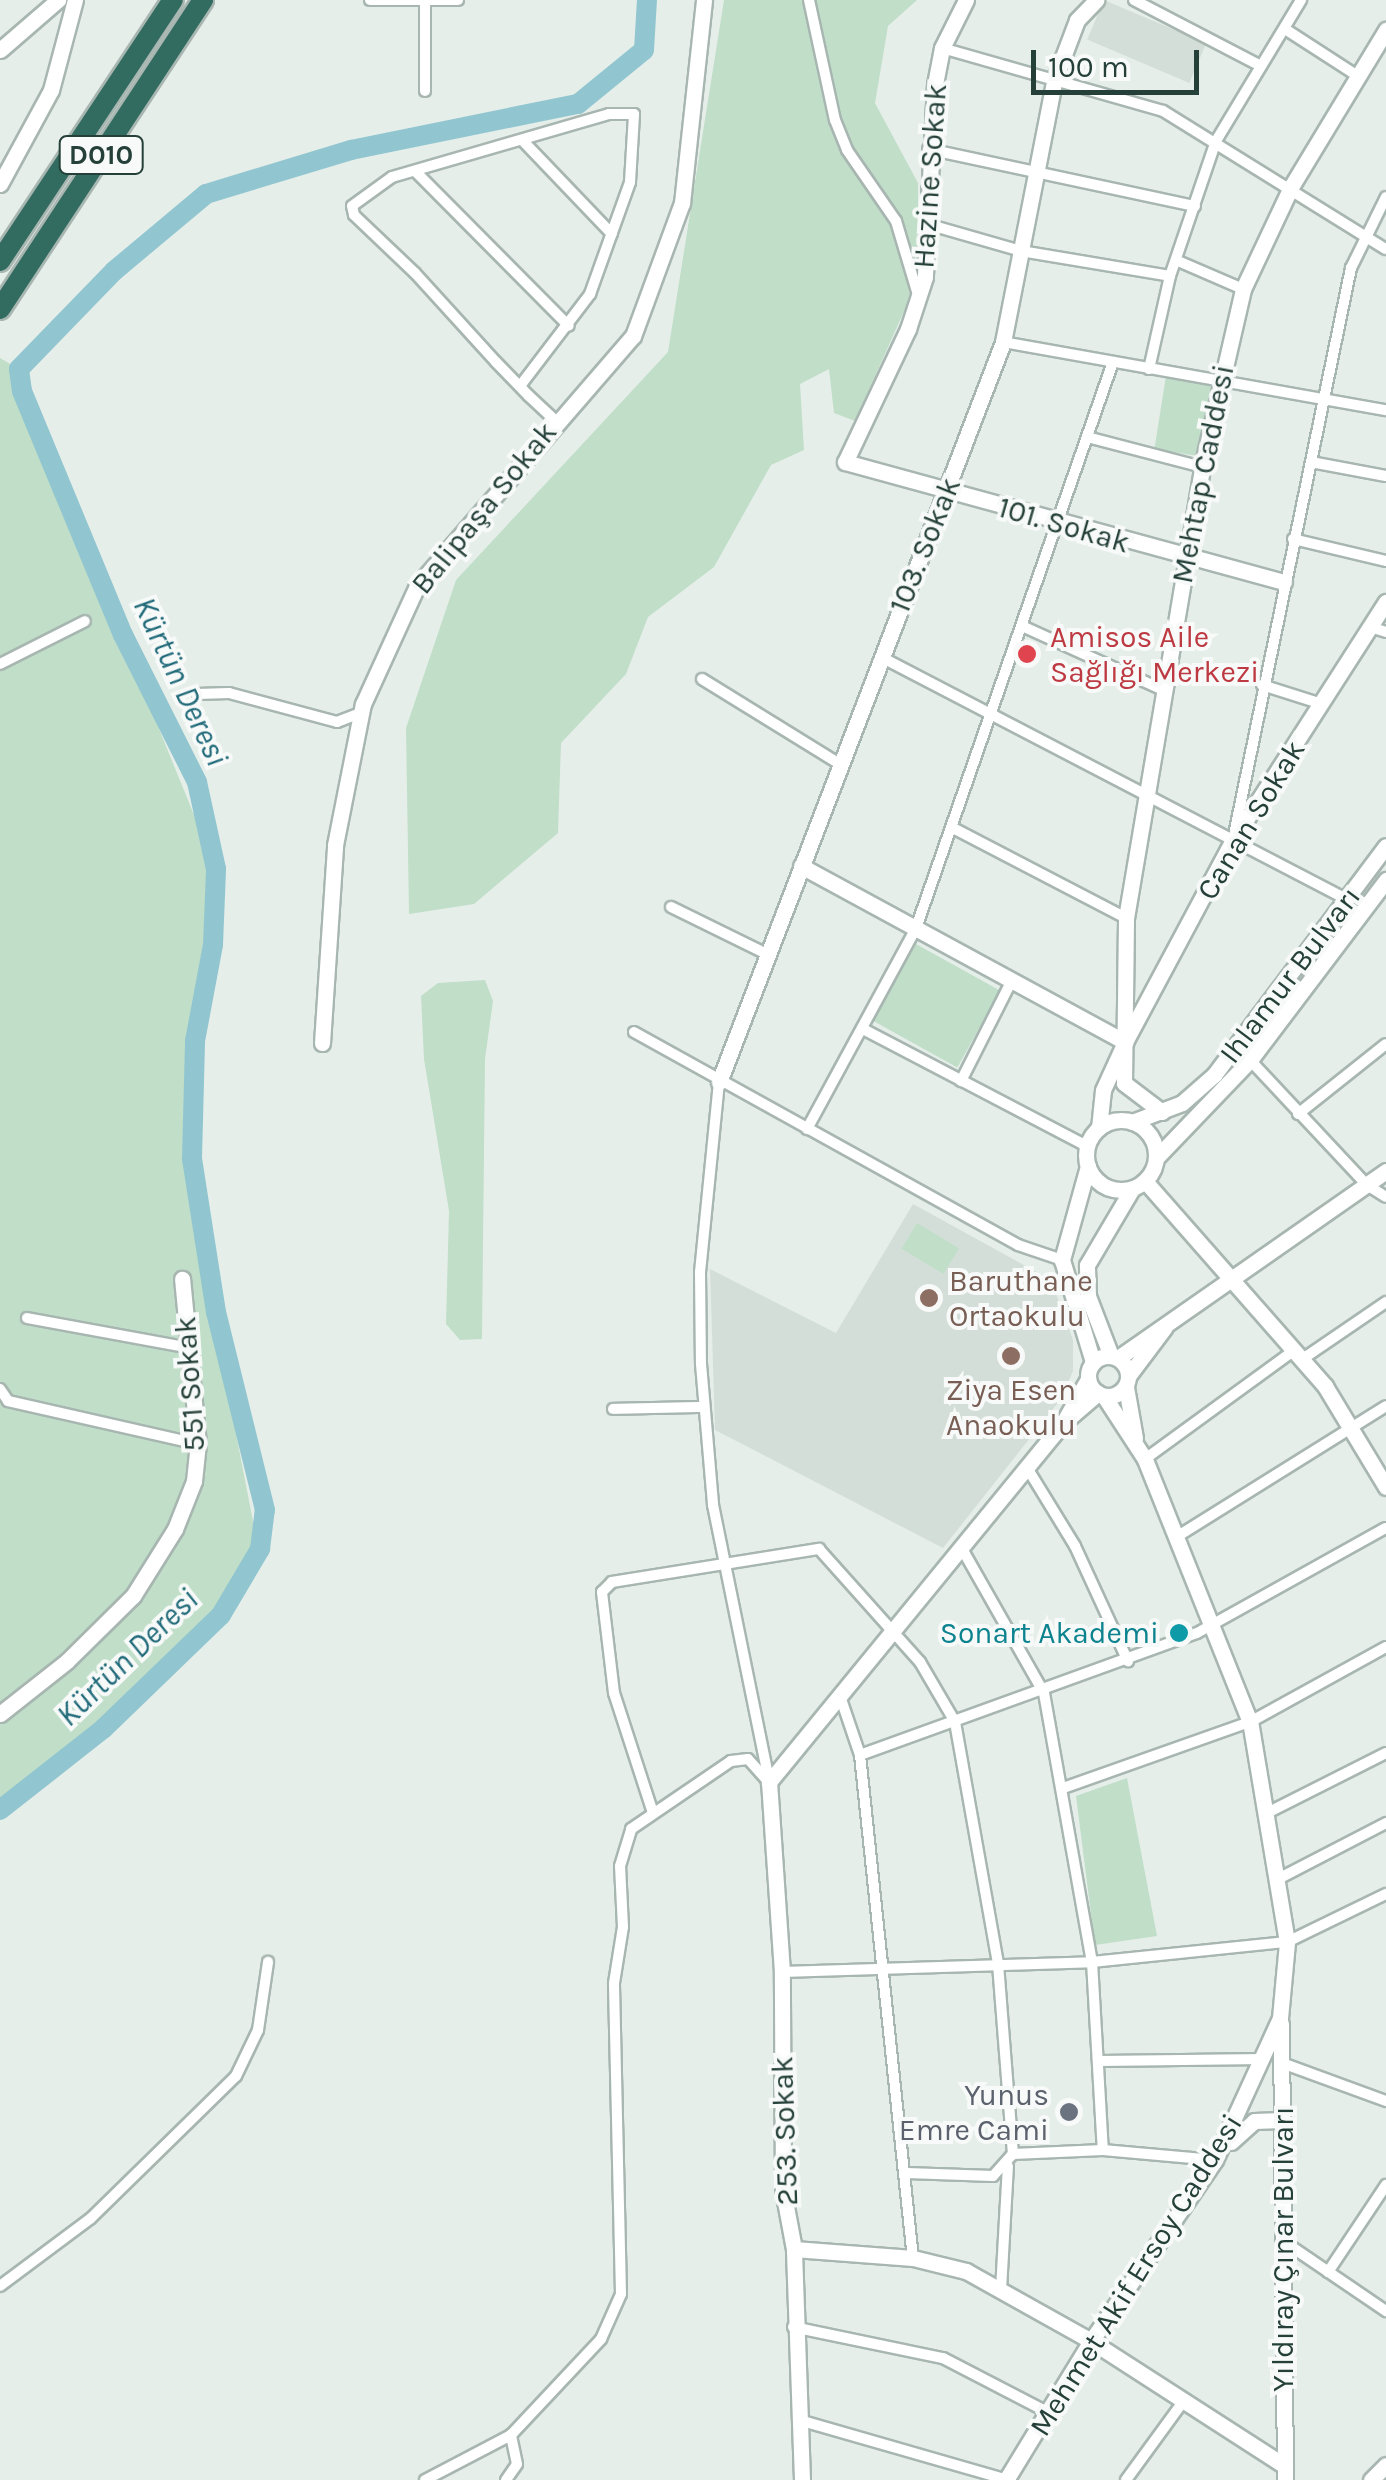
<!DOCTYPE html>
<meta charset="utf-8">
<style>
body{margin:0}
#map{position:relative;width:1386px;height:2480px;overflow:hidden;background:#e6eeea;font-family:Karla,sans-serif}
div>[style]{position:absolute}
[style*='--x']{left:calc(var(--x)*1px);top:calc(var(--y)*1px);width:calc(var(--w)*1px);rotate:calc(var(--a)*1deg)}
.built>*{inset:0;background:#d4ded9;transform-origin:0 0}
.green>*{inset:0;background:#c0dec8;transform-origin:0 0}
.river>*{height:20px;margin:-10px;padding:0 10px;transform-origin:10px;border-radius:10px;background:#91c6d0}
.roads{filter:drop-shadow(2px 0 #a8b6b1) drop-shadow(-2px 0 #a8b6b1) drop-shadow(0 2px #a8b6b1) drop-shadow(0 -2px #a8b6b1)}
.street>*{height:10px;margin:-5px;padding:0 5px;transform-origin:5px;border-radius:5px;background:#fff}
.secondary>*{height:15px;margin:-7.5px;padding:0 7.5px;transform-origin:7.5px;border-radius:7.5px;background:#fff}
.secondary>.ring{margin:-7.5px;padding:0;box-sizing:content-box;background:none;border:15px solid #fff;border-radius:50%}
.highway>*{height:20px;margin:-10px;padding:0 10px;transform-origin:10px;border-radius:10px;background:#326b5f}
.dots>*{width:28px;height:28px;translate:-50% -50%;box-sizing:border-box;border:5px solid #f7faf8;border-radius:50%}
span{translate:-50% -50%;white-space:nowrap;text-align:center;line-height:1.15;-webkit-text-stroke:8px #f7faf8;paint-order:stroke}
.shield-label span{padding:2px 8px;background:#f7faf8;border:2px solid;border-radius:8px;-webkit-text-stroke-width:0}
.shield-label{font-size:28px;color:#254039;font-weight:700}
.street-label{font-size:30px;color:#254039}
.health-label{font-size:30px;color:#be3a42}
.left{translate:0 -50%;text-align:left}
.education-label{font-size:30px;color:#785e54}
.culture-label{font-size:30px;color:#0d838f}
.right{translate:-100% -50%;text-align:right}
.worship-label{font-size:30px;color:#5b616d}
.water-label{font-size:32px;color:#216a7a;font-style:italic}
.scale{position:absolute;left:1031px;top:50px;width:168px;height:45px;box-sizing:border-box;border:5px solid #254039;border-top:0;padding-left:12px;font-size:30px;line-height:35px;white-space:nowrap;color:#254039;-webkit-text-stroke:8px #f7faf8;paint-order:stroke}
</style>
<div id="map">
<div class="built">
<div style="left:1104px;top:0;width:111px;height:43px;rotate:23deg"></div>
<div style="clip-path:polygon(913px 1204px,1051px 1280px,1073px 1340px,1073px 1371px,1061px 1399px,943px 1548px,715px 1430px,710px 1269px,836px 1333px)"></div>
</div>
<div class="green">
<div style="clip-path:polygon(724px 0,917px 0,888px 26px,875px 103px,918px 183px,918px 264px,905px 309px,855px 421px,834px 413px,829px 369px,800px 384px,804px 450px,771px 465px,714px 567px,648px 617px,626px 674px,561px 743px,558px 833px,474px 904px,409px 914px,406px 728px,456px 580px,668px 352px)"></div>
<div style="clip-path:polygon(0 358px,19px 369px,22px 392px,216px 869px,195px 1041px,192px 1158px,201px 1253px,257px 1542px,221px 1615px,0 1808px)"></div>
<div style="left:1166px;top:376px;width:49px;height:74px;rotate:9deg"></div>
<div style="left:916px;top:944px;width:96px;height:88px;rotate:29deg"></div>
<div style="clip-path:polygon(485px 980px,493px 1001px,485px 1059px,482px 1339px,460px 1340px,446px 1324px,449px 1211px,424px 1059px,421px 996px,438px 983px)"></div>
<div style="left:917px;top:1223px;width:49px;height:30px;rotate:31deg"></div>
<div style="clip-path:polygon(1127px 1778px,1157px 1936px,1095px 1945px,1076px 1796px)"></div>
</div>
<div class="river">
<div style="--x:0;--y:1810;--w:131;--a:-38.2"></div>
<div style="--x:103;--y:1729;--w:164;--a:-44"></div>
<div style="--x:221;--y:1615;--w:77;--a:-59.4"></div>
<div style="--x:260;--y:1549;--w:39;--a:-83"></div>
<div style="--x:265;--y:1510;--w:204;--a:-103.9"></div>
<div style="--x:216;--y:1312;--w:156;--a:-98.9"></div>
<div style="--x:192;--y:1158;--w:117;--a:-88.5"></div>
<div style="--x:195;--y:1041;--w:98;--a:-79.4"></div>
<div style="--x:213;--y:945;--w:76;--a:-87.7"></div>
<div style="--x:216;--y:869;--w:89;--a:-102.3"></div>
<div style="--x:197;--y:782;--w:165;--a:-116.7"></div>
<div style="--x:123;--y:635;--w:264;--a:-112.5"></div>
<div style="--x:22;--y:391;--w:22;--a:-98"></div>
<div style="--x:19;--y:369;--w:136;--a:-45.9"></div>
<div style="--x:114;--y:271;--w:120;--a:-39.9"></div>
<div style="--x:206;--y:194;--w:152;--a:-16.9"></div>
<div style="--x:351;--y:150;--w:232;--a:-11.5"></div>
<div style="--x:578;--y:104;--w:85;--a:-39.3"></div>
<div style="--x:644;--y:50;--w:50;--a:-86.6"></div>
</div>
<div class="roads">
<div class="street">
<div style="--x:370;--y:0;--w:88;--a:0"></div>
<div style="--x:809;--y:0;--w:123;--a:77.8"></div>
<div style="--x:835;--y:120;--w:32;--a:68"></div>
<div style="--x:847;--y:150;--w:86;--a:55.4"></div>
<div style="--x:896;--y:221;--w:77;--a:73.4"></div>
<div style="--x:1134;--y:0;--w:143;--a:27.5"></div>
<div style="--x:1285;--y:29;--w:85;--a:32.9"></div>
<div style="--x:942;--y:48;--w:230;--a:15.9"></div>
<div style="--x:1163;--y:111;--w:262;--a:31.8"></div>
<div style="--x:425;--y:91;--w:86;--a:-90"></div>
<div style="--x:524;--y:142;--w:127;--a:46.3"></div>
<div style="--x:928;--y:149;--w:273;--a:12.1"></div>
<div style="--x:415;--y:171;--w:218;--a:45.2"></div>
<div style="--x:927;--y:224;--w:98;--a:16"></div>
<div style="--x:1021;--y:251;--w:151;--a:9.5"></div>
<div style="--x:1178;--y:261;--w:71;--a:23.3"></div>
<div style="--x:1003;--y:342;--w:389;--a:10.1"></div>
<div style="--x:1149;--y:369;--w:95;--a:-77.3"></div>
<div style="--x:1170;--y:276;--w:143;--a:-71.2"></div>
<div style="--x:1216;--y:141;--w:165;--a:-58.9"></div>
<div style="--x:520;--y:386;--w:116;--a:-52.7"></div>
<div style="--x:590;--y:294;--w:119;--a:-70.3"></div>
<div style="--x:630;--y:182;--w:68;--a:-86.6"></div>
<div style="--x:634;--y:114;--w:25;--a:180"></div>
<div style="--x:609;--y:114;--w:226;--a:163.8"></div>
<div style="--x:392;--y:177;--w:49;--a:144.1"></div>
<div style="--x:352;--y:206;--w:9;--a:77"></div>
<div style="--x:354;--y:215;--w:84;--a:43.6"></div>
<div style="--x:415;--y:273;--w:120;--a:47.7"></div>
<div style="--x:496;--y:362;--w:47;--a:45.9"></div>
<div style="--x:529;--y:396;--w:37;--a:43"></div>
<div style="--x:1091;--y:438;--w:115;--a:14.6"></div>
<div style="--x:1311;--y:462;--w:76;--a:10.6"></div>
<div style="--x:1293;--y:539;--w:96;--a:13.3"></div>
<div style="--x:1022;--y:626;--w:155;--a:24.4"></div>
<div style="--x:1370;--y:627;--w:17;--a:17"></div>
<div style="--x:881;--y:657;--w:526;--a:27.49"></div>
<div style="--x:0;--y:664;--w:95;--a:-26.8"></div>
<div style="--x:702;--y:679;--w:163;--a:31.7"></div>
<div style="--x:1262;--y:685;--w:63;--a:17.6"></div>
<div style="--x:197;--y:694;--w:32;--a:-2"></div>
<div style="--x:229;--y:693;--w:112;--a:15"></div>
<div style="--x:337;--y:722;--w:26;--a:-21"></div>
<div style="--x:953;--y:828;--w:195;--a:27.5"></div>
<div style="--x:1235;--y:830;--w:574;--a:-78.34"></div>
<div style="--x:1351;--y:268;--w:79;--a:-63.8"></div>
<div style="--x:671;--y:907;--w:109;--a:26.1"></div>
<div style="--x:863;--y:1029;--w:253;--a:27.6"></div>
<div style="--x:634;--y:1032;--w:439;--a:29"></div>
<div style="--x:1018;--y:1245;--w:46;--a:18.8"></div>
<div style="--x:1250;--y:1060;--w:171;--a:46.9"></div>
<div style="--x:1367;--y:1185;--w:22;--a:32"></div>
<div style="--x:961;--y:1081;--w:113;--a:-63.2"></div>
<div style="--x:719;--y:1082;--w:191;--a:95.7"></div>
<div style="--x:700;--y:1272;--w:92;--a:89.4"></div>
<div style="--x:701;--y:1364;--w:142;--a:85.1"></div>
<div style="--x:713;--y:1505;--w:282;--a:78.5"></div>
<div style="--x:1298;--y:1114;--w:112;--a:-38.5"></div>
<div style="--x:807;--y:1129;--w:229;--a:-61.5"></div>
<div style="--x:916;--y:928;--w:599;--a:-70.81"></div>
<div style="--x:27;--y:1318;--w:166;--a:10.4"></div>
<div style="--x:1301;--y:1360;--w:103;--a:-34.3"></div>
<div style="--x:0;--y:1389;--w:14;--a:56"></div>
<div style="--x:8;--y:1401;--w:195;--a:12.8"></div>
<div style="--x:613;--y:1409;--w:91;--a:-1.3"></div>
<div style="--x:1145;--y:1459;--w:183;--a:-36.1"></div>
<div style="--x:1026;--y:1466;--w:94;--a:58.5"></div>
<div style="--x:1075;--y:1546;--w:127;--a:65.3"></div>
<div style="--x:1178;--y:1536;--w:245;--a:-32"></div>
<div style="--x:961;--y:1547;--w:168;--a:60.4"></div>
<div style="--x:1044;--y:1693;--w:273;--a:79.9"></div>
<div style="--x:1092;--y:1962;--w:188;--a:86.7"></div>
<div style="--x:840;--y:1696;--w:62;--a:71.3"></div>
<div style="--x:860;--y:1755;--w:506;--a:83.99"></div>
<div style="--x:860;--y:1755;--w:358;--a:-19.9"></div>
<div style="--x:1197;--y:1633;--w:216;--a:-29.1"></div>
<div style="--x:1066;--y:1787;--w:195;--a:-19.5"></div>
<div style="--x:1250;--y:1722;--w:155;--a:-28.9"></div>
<div style="--x:1269;--y:1812;--w:131;--a:-26.8"></div>
<div style="--x:653;--y:1813;--w:126;--a:-108"></div>
<div style="--x:614;--y:1693;--w:102;--a:-96.8"></div>
<div style="--x:602;--y:1592;--w:14;--a:-45"></div>
<div style="--x:612;--y:1582;--w:210;--a:-9.1"></div>
<div style="--x:819;--y:1549;--w:152;--a:48.2"></div>
<div style="--x:920;--y:1662;--w:69;--a:59.7"></div>
<div style="--x:955;--y:1722;--w:246;--a:79.9"></div>
<div style="--x:998;--y:1964;--w:191;--a:85.5"></div>
<div style="--x:1278;--y:1879;--w:122;--a:-27.4"></div>
<div style="--x:782;--y:1972;--w:310;--a:-1.8"></div>
<div style="--x:1092;--y:1962;--w:196;--a:-5.9"></div>
<div style="--x:1287;--y:1942;--w:110;--a:-25.9"></div>
<div style="--x:1100;--y:2061;--w:164;--a:-0.7"></div>
<div style="--x:1282;--y:2063;--w:111;--a:20.1"></div>
<div style="--x:907;--y:2173;--w:86;--a:2"></div>
<div style="--x:993;--y:2176;--w:30;--a:-48"></div>
<div style="--x:1013;--y:2154;--w:90;--a:-2.5"></div>
<div style="--x:1103;--y:2150;--w:112;--a:5.1"></div>
<div style="--x:1283;--y:2241;--w:125;--a:34.2"></div>
<div style="--x:1328;--y:2272;--w:105;--a:-56.3"></div>
<div style="--x:0;--y:2286;--w:112;--a:-36.7"></div>
<div style="--x:90;--y:2219;--w:204;--a:-44.4"></div>
<div style="--x:236;--y:2076;--w:51;--a:-64.4"></div>
<div style="--x:258;--y:2030;--w:69;--a:-81.6"></div>
<div style="--x:1001;--y:2290;--w:124;--a:-86.8"></div>
<div style="--x:793;--y:2327;--w:153;--a:11.7"></div>
<div style="--x:943;--y:2358;--w:119;--a:27.4"></div>
<div style="--x:799;--y:2420;--w:217;--a:16"></div>
<div style="--x:425;--y:2480;--w:97;--a:-27.6"></div>
<div style="--x:511;--y:2435;--w:132;--a:-46.8"></div>
<div style="--x:601;--y:2339;--w:49;--a:-66"></div>
<div style="--x:621;--y:2294;--w:311;--a:-91.3"></div>
<div style="--x:614;--y:1983;--w:57;--a:-80.9"></div>
<div style="--x:623;--y:1927;--w:61;--a:-92.8"></div>
<div style="--x:620;--y:1866;--w:39;--a:-73"></div>
<div style="--x:631;--y:1829;--w:121;--a:-34.2"></div>
<div style="--x:731;--y:1761;--w:17;--a:-7"></div>
<div style="--x:748;--y:1759;--w:31;--a:48"></div>
<div style="--x:506;--y:2480;--w:19;--a:-55"></div>
<div style="--x:517;--y:2464;--w:30;--a:-102"></div>
<div style="--x:1126;--y:2480;--w:100;--a:-53.9"></div>
</div>
<div class="secondary">
<div style="--x:966;--y:0;--w:54;--a:116.6"></div>
<div style="--x:942;--y:48;--w:37;--a:101"></div>
<div style="--x:935;--y:84;--w:193;--a:93"></div>
<div style="--x:925;--y:277;--w:55;--a:108.1"></div>
<div style="--x:908;--y:329;--w:147;--a:115.3"></div>
<div style="--x:845;--y:462;--w:455;--a:15.3"></div>
<div style="--x:0;--y:50;--w:77;--a:-40.8"></div>
<div style="--x:0;--y:184;--w:107;--a:-61.5"></div>
<div style="--x:51;--y:90;--w:93;--a:-75.1"></div>
<div style="--x:801;--y:866;--w:369;--a:28.5"></div>
<div style="--x:322;--y:1043;--w:198;--a:-86.2"></div>
<div style="--x:335;--y:845;--w:144;--a:-78.8"></div>
<div style="--x:363;--y:704;--w:130;--a:-65.4"></div>
<div style="--x:417;--y:586;--w:330;--a:-49.2"></div>
<div style="--x:633;--y:336;--w:142;--a:-69.8"></div>
<div style="--x:682;--y:203;--w:204;--a:-83.8"></div>
<div style="--x:719;--y:1082;--w:793;--a:-69"></div>
<div style="--x:1003;--y:342;--w:266;--a:-78.9"></div>
<div style="--x:1054;--y:81;--w:65;--a:-69.3"></div>
<div style="--x:1077;--y:20;--w:28;--a:-46"></div>
<div style="--x:1162;--y:1112;--w:48;--a:-142.7"></div>
<div style="--x:1124;--y:1083;--w:165;--a:-89.3"></div>
<div style="--x:1126;--y:918;--w:457;--a:-80.4"></div>
<div style="--x:1202;--y:467;--w:183;--a:-77"></div>
<div style="--x:1243;--y:289;--w:113;--a:-64.8"></div>
<div style="--x:1291;--y:187;--w:184;--a:-58.8"></div>
<div class="ring" style="left:1086px;top:1120px;width:55px;height:55px"></div>
<div style="--x:1132;--y:1122;--w:53;--a:-20.8"></div>
<div style="--x:1182;--y:1103;--w:43;--a:-41.2"></div>
<div style="--x:1214;--y:1075;--w:286;--a:-53.1"></div>
<div style="--x:1099;--y:1128;--w:38;--a:-84"></div>
<div style="--x:1103;--y:1090;--w:53;--a:-65.4"></div>
<div style="--x:1125;--y:1042;--w:229;--a:-61.9"></div>
<div style="--x:1233;--y:840;--w:283;--a:-57.3"></div>
<div style="--x:1156;--y:1158;--w:136;--a:-46.2"></div>
<div style="--x:1250;--y:1060;--w:226;--a:-52.9"></div>
<div style="--x:1088;--y:1166;--w:98;--a:105.5"></div>
<div style="--x:1062;--y:1260;--w:107;--a:73.1"></div>
<div style="--x:1145;--y:1181;--w:273;--a:48.7"></div>
<div style="--x:1325;--y:1386;--w:118;--a:58.9"></div>
<div class="ring" style="left:1088px;top:1356px;width:25px;height:25px"></div>
<div style="--x:1111;--y:1356;--w:64;--a:-111"></div>
<div style="--x:1088;--y:1296;--w:31;--a:-92"></div>
<div style="--x:1087;--y:1265;--w:88;--a:-59.4"></div>
<div style="--x:1118;--y:1358;--w:327;--a:-34.9"></div>
<div style="--x:1129;--y:1375;--w:60;--a:-53.1"></div>
<div style="--x:1126;--y:1387;--w:52;--a:80"></div>
<div style="--x:1063;--y:1423;--w:46;--a:-40.6"></div>
<div style="--x:0;--y:1714;--w:85;--a:-38.3"></div>
<div style="--x:67;--y:1661;--w:93;--a:-44.6"></div>
<div style="--x:133;--y:1596;--w:79;--a:-57.9"></div>
<div style="--x:175;--y:1529;--w:52;--a:-68.4"></div>
<div style="--x:194;--y:1481;--w:37;--a:-84"></div>
<div style="--x:198;--y:1444;--w:166;--a:-95.5"></div>
<div style="--x:1281;--y:2024;--w:456;--a:89.5"></div>
<div style="--x:1231;--y:2142;--w:31;--a:-42"></div>
<div style="--x:1254;--y:2121;--w:28;--a:-2"></div>
<div style="--x:794;--y:2249;--w:119;--a:4.3"></div>
<div style="--x:913;--y:2258;--w:55;--a:13.8"></div>
<div style="--x:966;--y:2271;--w:143;--a:29.2"></div>
<div style="--x:1091;--y:2341;--w:231;--a:32.8"></div>
<div style="--x:802;--y:2480;--w:231;--a:-92"></div>
<div style="--x:794;--y:2249;--w:60;--a:-100.6"></div>
<div style="--x:783;--y:2190;--w:218;--a:-90.3"></div>
<div style="--x:782;--y:1972;--w:190;--a:-93.9"></div>
<div style="--x:769;--y:1782;--w:464;--a:-50.7"></div>
<div style="--x:1063;--y:1423;--w:51;--a:-60.4"></div>
<div style="--x:1006;--y:2480;--w:163;--a:-58.6"></div>
<div style="--x:1091;--y:2341;--w:219;--a:-55.6"></div>
<div style="--x:1215;--y:2160;--w:156;--a:-65.4"></div>
<div style="--x:1280;--y:2018;--w:76;--a:-84.7"></div>
<div style="--x:1287;--y:1942;--w:223;--a:-99.5"></div>
<div style="--x:1250;--y:1722;--w:283;--a:-111.8"></div>
<div style="--x:1145;--y:1459;--w:75;--a:-123.1"></div>
<div style="--x:1371;--y:2480;--w:21;--a:-45"></div>
</div>
<div class="highway">
<div style="--x:0;--y:261;--w:313;--a:-56.5"></div>
<div style="--x:0;--y:309;--w:370;--a:-56.7"></div>
</div>
</div>
<div class="dots">
<div style="left:1027px;top:654px;background:#e0444e"></div>
<div style="left:929px;top:1298px;background:#8d6e63"></div>
<div style="left:1011px;top:1356px;background:#8d6e63"></div>
<div style="left:1179px;top:1633px;background:#0f9aa8"></div>
<div style="left:1069px;top:2112px;background:#6b7280"></div>
</div>
<div class="shield-label">
<span style="left:101px;top:155px">D010</span>
</div>
<div class="street-label">
<span style="left:930px;top:176px;rotate:-86deg">Hazine Sokak</span>
<span style="left:1203px;top:474px;rotate:-79deg">Mehtap Caddesi</span>
<span style="left:484px;top:508px;rotate:-51deg">Balipaşa Sokak</span>
<span style="left:1064px;top:525px;rotate:16deg">101. Sokak</span>
<span style="left:925px;top:545px;rotate:-68deg">103. Sokak</span>
<span style="left:1251px;top:820px;rotate:-59deg">Canan Sokak</span>
<span style="left:1290px;top:975px;rotate:-53deg">Ihlamur Bulvarı</span>
<span style="left:190px;top:1384px;rotate:-94deg">551 Sokak</span>
<span style="left:785px;top:2131px;rotate:-92deg">253. Sokak</span>
<span style="left:1283px;top:2249px;rotate:-90deg">Yıldıray Çınar Bulvarı</span>
<span style="left:1136px;top:2275px;rotate:-58deg">Mehmet Akif Ersoy Caddesi</span>
</div>
<div class="health-label">
<span class="left" style="left:1050px;top:654px">Amisos Aile<br>Sağlığı Merkezi</span>
</div>
<div class="education-label">
<span class="left" style="left:949px;top:1298px">Baruthane<br>Ortaokulu</span>
<span style="left:1011px;top:1407px">Ziya Esen<br>Anaokulu</span>
</div>
<div class="culture-label">
<span class="right" style="left:1159px;top:1633px">Sonart Akademi</span>
</div>
<div class="worship-label">
<span class="right" style="left:1049px;top:2112px">Yunus<br>Emre Cami</span>
</div>
<div class="water-label">
<span style="left:180px;top:682px;rotate:65deg">Kürtün Deresi</span>
<span style="left:128px;top:1658px;rotate:-44deg">Kürtün Deresi</span>
</div>
<div class="scale">100 m</div>
</div>
